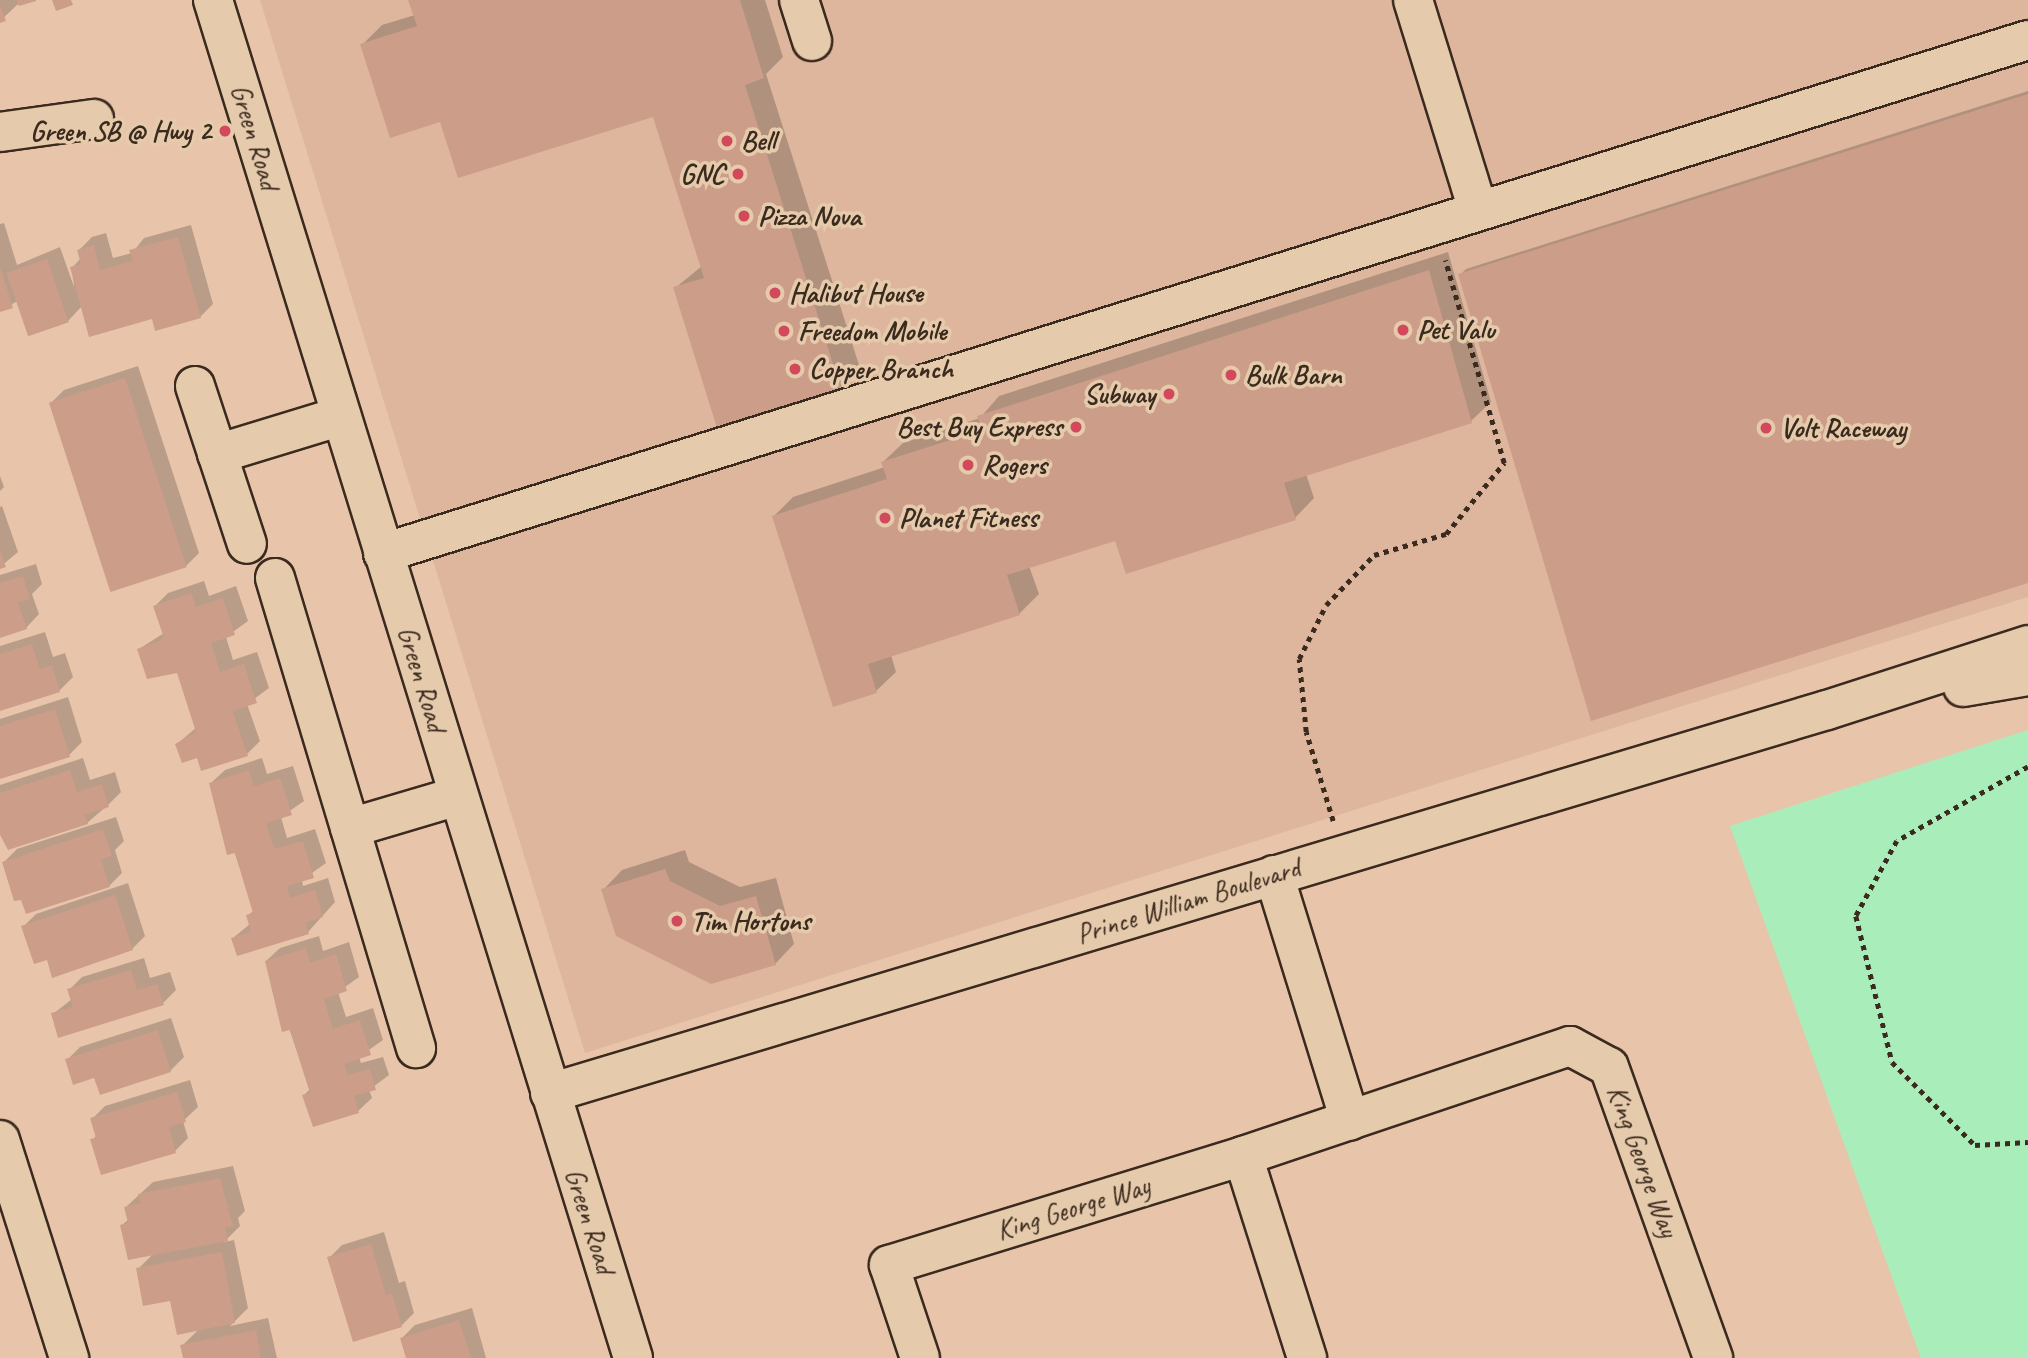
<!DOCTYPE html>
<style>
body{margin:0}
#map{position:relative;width:2028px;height:1358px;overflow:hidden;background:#e8c5aa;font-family:Caveat,sans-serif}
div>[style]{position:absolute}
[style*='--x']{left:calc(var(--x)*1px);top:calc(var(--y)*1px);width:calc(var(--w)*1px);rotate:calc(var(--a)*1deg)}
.built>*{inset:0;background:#ddb69d}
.green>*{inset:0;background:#a9eeba}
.shadow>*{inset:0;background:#0003}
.building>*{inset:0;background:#cc9d89;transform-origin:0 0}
.path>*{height:4.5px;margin-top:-2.25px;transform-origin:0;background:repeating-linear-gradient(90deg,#3b2a1e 0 5px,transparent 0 10px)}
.roads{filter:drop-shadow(2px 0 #3b2a1e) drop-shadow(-2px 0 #3b2a1e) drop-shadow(0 2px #3b2a1e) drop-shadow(0 -2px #3b2a1e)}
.minor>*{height:38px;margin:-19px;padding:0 19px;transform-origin:19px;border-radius:19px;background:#e5caac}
.dots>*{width:19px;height:19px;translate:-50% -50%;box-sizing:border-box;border:4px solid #e5caac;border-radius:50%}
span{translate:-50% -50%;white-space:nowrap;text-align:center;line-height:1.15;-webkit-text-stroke:7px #e5caac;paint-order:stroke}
.poi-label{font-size:28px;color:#3b2a1e;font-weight:700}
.right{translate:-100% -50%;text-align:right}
.left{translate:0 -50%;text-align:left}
.street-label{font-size:28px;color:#3b2a1e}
</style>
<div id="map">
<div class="built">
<div style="clip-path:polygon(260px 0,2028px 0,2028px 597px,585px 1053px)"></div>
</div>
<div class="green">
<div style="clip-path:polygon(2028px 730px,2028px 1358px,1921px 1358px,1730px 826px)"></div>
</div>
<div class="shadow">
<div style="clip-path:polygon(0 0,32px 0,17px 5px,0 21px)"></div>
<div style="clip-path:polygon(410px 0,765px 0,783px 57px,766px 74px,860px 368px,840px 387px,675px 288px,702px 266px,654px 114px,441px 120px,362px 45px,382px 25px,415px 15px)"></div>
<div style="clip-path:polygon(2028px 91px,2028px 581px,1460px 275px,1466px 269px)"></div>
<div style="clip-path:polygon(4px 223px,17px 265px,60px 247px,74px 287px,72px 268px,81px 258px,79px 250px,92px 237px,106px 233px,113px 258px,132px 253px,144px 238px,191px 225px,213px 304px,200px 317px,153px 317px,82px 306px,68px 321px,18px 301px,0 310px,0 224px)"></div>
<div style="clip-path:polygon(1448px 252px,1491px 402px,1471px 421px,1306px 474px,1314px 498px,1295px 518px,1116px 538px,1029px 566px,1039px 594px,1019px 614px,891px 655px,896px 672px,876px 691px,774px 516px,793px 497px,885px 467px,883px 462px,903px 443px,980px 418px,999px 396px)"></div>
<div style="clip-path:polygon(138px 366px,199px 553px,186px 566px,51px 403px,64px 390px)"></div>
<div style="clip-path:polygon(0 476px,4px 487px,0 491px)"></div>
<div style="clip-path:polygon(2px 506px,18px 552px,0 567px,0 507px)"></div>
<div style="clip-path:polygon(36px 564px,42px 584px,32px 594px,39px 614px,26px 628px,0 636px,0 575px)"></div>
<div style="clip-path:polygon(204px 581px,209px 596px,236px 586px,248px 621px,226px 637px,233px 660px,257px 652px,269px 688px,247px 704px,260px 741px,247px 754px,177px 744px,197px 727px,178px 671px,139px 649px,164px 633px,155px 606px,168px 593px)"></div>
<div style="clip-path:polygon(45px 632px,53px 657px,65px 653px,73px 677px,60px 690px,0 709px,0 646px)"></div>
<div style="clip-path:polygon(68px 697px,82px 742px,69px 755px,0 777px,0 719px)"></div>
<div style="clip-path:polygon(83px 758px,90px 780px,115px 772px,121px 792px,108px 805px,87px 823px,0 833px,0 785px)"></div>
<div style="clip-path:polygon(262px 758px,267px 774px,293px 766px,304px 801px,281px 817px,287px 838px,315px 829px,326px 863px,302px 880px,303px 886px,328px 878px,335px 902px,308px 932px,233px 938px,250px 924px,248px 916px,254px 910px,211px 783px,225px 770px)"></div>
<div style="clip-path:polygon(116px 817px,124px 841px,115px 850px,122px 873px,109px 886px,4px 862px,17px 849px)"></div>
<div style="clip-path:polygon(685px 850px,689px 862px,740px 887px,776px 878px,794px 944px,775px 964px,603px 890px,622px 870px)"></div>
<div style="clip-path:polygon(128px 883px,145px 936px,132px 949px,48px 957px,23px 927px,36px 914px)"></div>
<div style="clip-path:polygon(319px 936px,323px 951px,349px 942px,359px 977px,338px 992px,346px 1017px,373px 1008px,383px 1040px,359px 1057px,361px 1063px,383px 1057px,389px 1075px,369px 1090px,372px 1098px,358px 1111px,314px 1125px,304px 1095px,310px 1089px,266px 961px,280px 948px)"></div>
<div style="clip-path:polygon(144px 958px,150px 978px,170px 972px,176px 990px,163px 1003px,53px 1014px,72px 999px,69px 990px,82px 977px)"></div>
<div style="clip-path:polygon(171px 1018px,184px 1057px,171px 1070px,101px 1093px,96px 1076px,67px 1060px,80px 1047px)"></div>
<div style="clip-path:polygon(190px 1080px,198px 1107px,183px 1121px,188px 1138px,175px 1151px,92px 1140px,97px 1135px,92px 1119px,105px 1106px)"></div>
<div style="clip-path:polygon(233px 1166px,245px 1211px,238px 1218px,240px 1226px,224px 1242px,234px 1240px,248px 1308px,230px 1326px,268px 1318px,277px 1358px,185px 1358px,182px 1346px,200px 1328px,138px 1269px,154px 1253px,122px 1225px,129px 1219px,126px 1207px,153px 1182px)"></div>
<div style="clip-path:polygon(384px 1232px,399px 1283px,405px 1281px,414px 1313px,401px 1326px,329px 1258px,342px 1245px)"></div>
<div style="clip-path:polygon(472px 1308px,486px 1358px,408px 1358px,402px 1338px,415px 1325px)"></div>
</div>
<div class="building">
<div style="clip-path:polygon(17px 0,36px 0,36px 1px,19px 6px)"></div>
<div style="clip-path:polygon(52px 0,71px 0,73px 5px,56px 11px)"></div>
<div style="clip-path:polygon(408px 0,740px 0,764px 78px,745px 85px,841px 389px,717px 428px,673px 287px,704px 278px,653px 117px,458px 178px,440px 122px,390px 138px,360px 44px,417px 26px)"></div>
<div style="clip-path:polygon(0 5px,6px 21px,0 23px)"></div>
<div style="clip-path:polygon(2028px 94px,2028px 583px,1591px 721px,1458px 274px)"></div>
<div style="clip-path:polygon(178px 237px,201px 318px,155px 331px,152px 319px,89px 337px,70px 267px,81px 264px,77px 250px,94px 245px,100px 270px,133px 261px,129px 250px)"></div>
<div style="left:47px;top:259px;width:67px;height:43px;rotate:71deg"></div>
<div style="clip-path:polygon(0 267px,13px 308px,0 312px)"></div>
<div style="clip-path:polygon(1429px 270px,1472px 423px,1284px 483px,1296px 520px,1126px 574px,1115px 541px,1007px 575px,1020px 615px,868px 664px,877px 693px,833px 707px,772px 516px,887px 479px,881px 462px,982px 430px,977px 416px)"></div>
<div style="left:125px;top:378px;width:199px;height:80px;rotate:72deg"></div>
<div style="clip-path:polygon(0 551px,6px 567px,0 569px)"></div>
<div style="clip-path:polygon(23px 576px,30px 599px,18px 602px,27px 629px,0 638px,0 583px)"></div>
<div style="clip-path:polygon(191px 593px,196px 607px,223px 598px,235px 635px,211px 643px,220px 672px,244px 664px,257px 703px,233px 711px,248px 756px,201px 771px,197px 758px,182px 763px,175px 744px,196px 732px,177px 673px,147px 679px,137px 649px,160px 641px,163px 635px,153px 606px)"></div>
<div style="clip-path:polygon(32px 644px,40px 669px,52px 665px,60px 692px,0 711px,0 654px)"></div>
<div style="clip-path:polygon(55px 709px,70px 757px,0 779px,0 726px)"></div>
<div style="clip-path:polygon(70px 770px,77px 792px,102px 784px,109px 807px,85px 815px,88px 824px,8px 850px,0 835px,0 793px)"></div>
<div style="clip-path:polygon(249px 770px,254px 786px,280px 778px,292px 815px,266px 823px,274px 849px,303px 841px,314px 878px,287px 886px,290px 898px,315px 890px,323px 917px,306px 922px,309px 934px,237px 956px,231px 938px,251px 932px,246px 915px,253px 913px,235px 853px,227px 855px,209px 783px)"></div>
<div style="clip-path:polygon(103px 829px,112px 856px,101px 859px,110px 887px,26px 914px,21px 900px,14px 901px,2px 862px)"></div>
<div style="clip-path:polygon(665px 869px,670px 881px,720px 906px,756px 896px,776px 965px,711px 984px,616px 936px,601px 889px)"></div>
<div style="clip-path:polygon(115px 895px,133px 950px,52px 978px,47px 960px,34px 964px,21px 926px)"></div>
<div style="clip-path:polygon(306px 948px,310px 963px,336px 954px,347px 991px,324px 999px,333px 1029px,360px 1020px,371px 1055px,344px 1064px,348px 1075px,370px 1069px,376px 1090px,354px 1096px,359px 1113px,313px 1127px,302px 1095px,310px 1093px,290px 1030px,282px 1032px,265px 961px)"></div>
<div style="clip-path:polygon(131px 970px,137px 990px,157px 984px,164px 1005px,58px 1038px,51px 1013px,73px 1007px,67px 989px)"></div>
<div style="clip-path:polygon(158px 1030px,171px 1072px,100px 1095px,94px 1078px,73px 1085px,65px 1059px)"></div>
<div style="clip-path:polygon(177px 1092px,186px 1122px,169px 1127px,176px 1153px,101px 1175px,90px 1139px,96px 1138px,90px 1118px)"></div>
<div style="clip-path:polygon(220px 1178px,233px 1226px,225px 1228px,228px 1241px,128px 1260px,120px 1225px,128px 1223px,124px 1207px,140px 1203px,138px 1194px)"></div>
<div style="clip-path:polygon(371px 1244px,386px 1295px,392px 1293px,402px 1327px,353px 1342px,327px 1257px)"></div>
<div style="clip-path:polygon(222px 1252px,235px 1323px,177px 1335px,170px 1301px,143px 1306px,136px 1268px)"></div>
<div style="clip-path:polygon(459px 1320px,471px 1358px,406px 1358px,400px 1338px)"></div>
<div style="clip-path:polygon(256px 1330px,261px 1358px,183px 1358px,180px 1345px)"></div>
</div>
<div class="path">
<div style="--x:2028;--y:767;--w:150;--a:150.5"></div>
<div style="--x:1897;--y:841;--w:85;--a:118.7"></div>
<div style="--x:1856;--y:916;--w:150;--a:76.1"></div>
<div style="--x:1892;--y:1062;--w:117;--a:45"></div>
<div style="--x:1975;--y:1145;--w:53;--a:-3.2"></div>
<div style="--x:1333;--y:821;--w:93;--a:-106.9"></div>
<div style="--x:1306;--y:732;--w:73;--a:-95.5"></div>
<div style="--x:1299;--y:659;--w:60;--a:-63.4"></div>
<div style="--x:1326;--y:605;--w:69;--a:-46.2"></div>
<div style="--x:1374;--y:555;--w:75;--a:-16.3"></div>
<div style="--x:1446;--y:534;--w:92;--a:-50.8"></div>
<div style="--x:1504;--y:463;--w:211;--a:-106.2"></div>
</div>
<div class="roads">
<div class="minor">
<div style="--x:213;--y:0;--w:1421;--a:72.81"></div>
<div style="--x:799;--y:0;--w:43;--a:72.4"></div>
<div style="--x:1413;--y:0;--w:220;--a:72.8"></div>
<div style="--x:0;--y:132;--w:95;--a:-7.9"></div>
<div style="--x:195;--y:386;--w:166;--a:71.8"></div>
<div style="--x:217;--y:454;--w:130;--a:-17"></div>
<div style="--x:383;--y:553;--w:1723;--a:-17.32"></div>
<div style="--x:275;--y:578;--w:491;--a:73.3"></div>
<div style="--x:1963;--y:687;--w:66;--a:-9.6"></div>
<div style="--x:350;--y:828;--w:113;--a:-16.5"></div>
<div style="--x:1274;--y:875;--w:257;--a:72.8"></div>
<div style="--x:550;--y:1093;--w:1333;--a:-16.7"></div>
<div style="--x:1827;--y:710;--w:211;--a:-17.9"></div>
<div style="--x:0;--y:1140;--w:229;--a:72.4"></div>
<div style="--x:1243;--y:1156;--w:212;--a:72.4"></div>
<div style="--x:920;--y:1358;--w:98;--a:-108.4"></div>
<div style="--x:889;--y:1265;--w:370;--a:-17.1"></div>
<div style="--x:1243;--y:1156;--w:345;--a:-18.6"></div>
<div style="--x:1570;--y:1046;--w:44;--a:28.3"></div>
<div style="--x:1609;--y:1067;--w:309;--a:70.3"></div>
</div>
</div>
<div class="dots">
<div style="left:225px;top:131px;background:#d1495b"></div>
<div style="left:727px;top:141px;background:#d1495b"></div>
<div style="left:738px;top:174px;background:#d1495b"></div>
<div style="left:744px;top:216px;background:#d1495b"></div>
<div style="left:775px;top:293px;background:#d1495b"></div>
<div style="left:1403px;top:330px;background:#d1495b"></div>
<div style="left:784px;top:331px;background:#d1495b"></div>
<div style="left:795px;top:369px;background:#d1495b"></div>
<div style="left:1231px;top:375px;background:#d1495b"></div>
<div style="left:1169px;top:394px;background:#d1495b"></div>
<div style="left:1076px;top:427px;background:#d1495b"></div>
<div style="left:1766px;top:428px;background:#d1495b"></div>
<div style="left:968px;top:465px;background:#d1495b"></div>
<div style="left:885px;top:518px;background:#d1495b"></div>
<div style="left:677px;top:921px;background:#d1495b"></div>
</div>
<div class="poi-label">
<span class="right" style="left:211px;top:131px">Green SB @ Hwy 2</span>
<span class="left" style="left:741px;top:141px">Bell</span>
<span class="right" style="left:724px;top:174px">GNC</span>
<span class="left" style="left:758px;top:216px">Pizza Nova</span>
<span class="left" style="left:789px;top:293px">Halibut House</span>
<span class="left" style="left:1417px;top:330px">Pet Valu</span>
<span class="left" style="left:798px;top:331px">Freedom Mobile</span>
<span class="left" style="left:809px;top:369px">Copper Branch</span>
<span class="left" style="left:1245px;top:375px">Bulk Barn</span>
<span class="right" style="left:1155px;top:394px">Subway</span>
<span class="right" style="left:1062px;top:427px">Best Buy Express</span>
<span class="left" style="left:1780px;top:428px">Volt Raceway</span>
<span class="left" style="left:982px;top:465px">Rogers</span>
<span class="left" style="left:899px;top:518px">Planet Fitness</span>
<span class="left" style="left:691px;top:921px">Tim Hortons</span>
</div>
<div class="street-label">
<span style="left:255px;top:137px;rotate:73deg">Green Road</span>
<span style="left:422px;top:679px;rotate:73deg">Green Road</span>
<span style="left:1188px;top:901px;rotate:-17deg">Prince William Boulevard</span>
<span style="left:1643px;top:1161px;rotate:70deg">King George Way</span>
<span style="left:1073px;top:1208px;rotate:-17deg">King George Way</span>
<span style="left:590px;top:1221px;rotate:72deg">Green Road</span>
</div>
</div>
